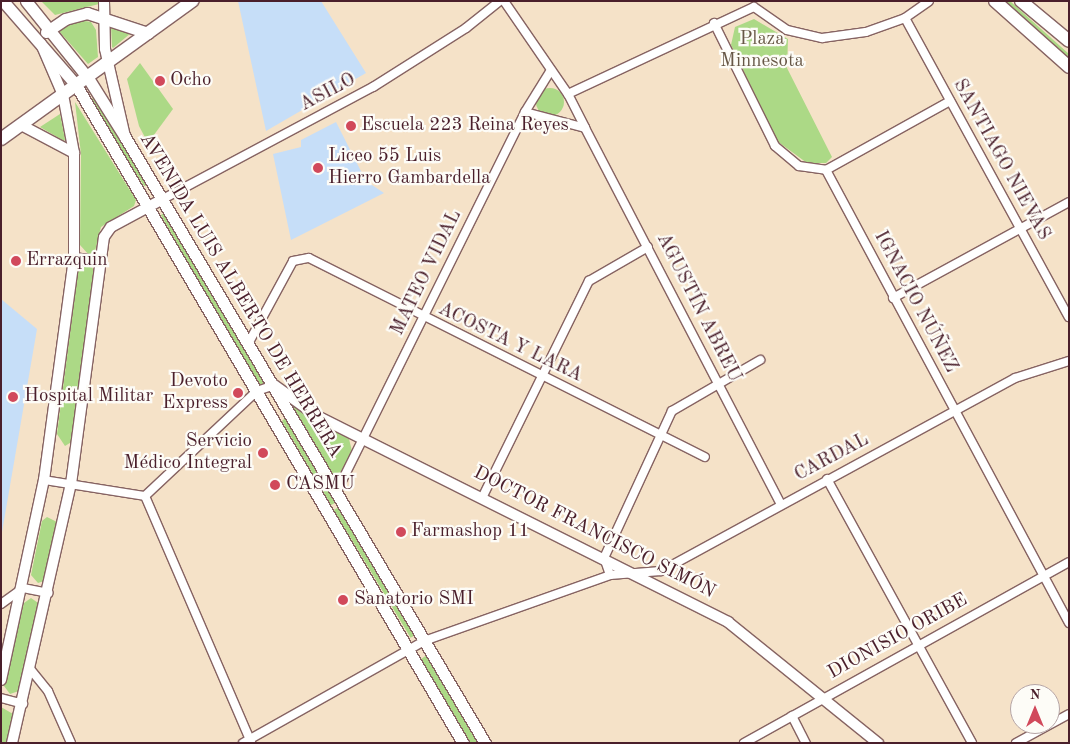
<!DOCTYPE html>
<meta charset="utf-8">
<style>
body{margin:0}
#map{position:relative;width:1070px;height:744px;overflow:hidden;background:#f5e2c8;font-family:"Old Standard TT",serif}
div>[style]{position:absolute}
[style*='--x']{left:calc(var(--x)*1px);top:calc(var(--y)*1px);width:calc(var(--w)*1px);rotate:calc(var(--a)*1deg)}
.built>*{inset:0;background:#c6def8}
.green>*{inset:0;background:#acd986;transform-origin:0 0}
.round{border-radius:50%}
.roads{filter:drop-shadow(1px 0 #866362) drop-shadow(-1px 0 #866362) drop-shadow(0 1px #866362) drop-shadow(0 -1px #866362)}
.minor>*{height:8px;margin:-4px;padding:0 4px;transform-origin:4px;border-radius:4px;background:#fff}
.tertiary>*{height:10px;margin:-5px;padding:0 5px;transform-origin:5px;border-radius:5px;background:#fff}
.secondary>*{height:11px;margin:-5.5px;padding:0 5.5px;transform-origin:5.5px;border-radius:5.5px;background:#fff}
.primary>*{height:12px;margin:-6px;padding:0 6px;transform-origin:6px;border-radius:6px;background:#fff}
.dots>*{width:14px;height:14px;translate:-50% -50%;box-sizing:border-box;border:2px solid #fdfcf7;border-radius:50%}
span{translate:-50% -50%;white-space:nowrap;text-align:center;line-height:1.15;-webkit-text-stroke:4.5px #fdfcf7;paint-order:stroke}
.park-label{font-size:19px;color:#675746}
.poi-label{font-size:19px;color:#4a1f2b}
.left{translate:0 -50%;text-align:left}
.right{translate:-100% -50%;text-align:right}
.street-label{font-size:19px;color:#4a1f2b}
.frame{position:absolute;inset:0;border:2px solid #4a1f2b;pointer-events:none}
.north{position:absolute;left:1010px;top:684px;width:50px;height:50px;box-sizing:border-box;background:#fdfcf7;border:1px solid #b5a4a5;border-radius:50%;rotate:0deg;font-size:14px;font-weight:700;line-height:20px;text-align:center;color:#4a1f2b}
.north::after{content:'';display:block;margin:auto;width:18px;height:22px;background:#d1495b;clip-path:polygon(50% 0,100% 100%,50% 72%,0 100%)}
</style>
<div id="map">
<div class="built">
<div style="clip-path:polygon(238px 1px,321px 1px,366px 73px,266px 131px)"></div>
<div style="clip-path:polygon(336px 122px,366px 181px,384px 193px,291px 240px,273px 154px,301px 147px,301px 140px)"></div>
<div style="clip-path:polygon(1px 299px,37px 329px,1px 538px)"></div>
</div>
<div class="green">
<div style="clip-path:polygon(41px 1px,99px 1px,99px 4px,55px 15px)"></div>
<div style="clip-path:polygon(1004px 1px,1010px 1px,1069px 54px,1069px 59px)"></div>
<div style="clip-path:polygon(754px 19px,788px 39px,787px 68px,832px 157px,826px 163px,807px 163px,777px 141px,731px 45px,735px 27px)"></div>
<div style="clip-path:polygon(79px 20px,91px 22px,96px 30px,98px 57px,88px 64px,59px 31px)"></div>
<div style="clip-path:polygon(111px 25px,131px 33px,113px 48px,112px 47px)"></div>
<div style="clip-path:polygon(140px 63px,173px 109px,148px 143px,139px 126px,127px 79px)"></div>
<div class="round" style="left:536px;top:88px;width:28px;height:28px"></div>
<div style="clip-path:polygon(95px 97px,149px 185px,144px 186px,90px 100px)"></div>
<div style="clip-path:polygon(75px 102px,136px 200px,134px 206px,101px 227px,95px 251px,89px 255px,80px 245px,81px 154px)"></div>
<div style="clip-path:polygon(60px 114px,65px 139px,64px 141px,40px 127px)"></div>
<div style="left:166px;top:212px;width:197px;height:6px;rotate:60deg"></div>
<div style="clip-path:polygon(84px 265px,92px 266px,95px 276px,73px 441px,65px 446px,57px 434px,78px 272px)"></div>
<div style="clip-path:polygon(288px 400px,349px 439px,352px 451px,339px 475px,332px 475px)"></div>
<div style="clip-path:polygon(286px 417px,337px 502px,331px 505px,282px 421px)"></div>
<div style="left:339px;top:507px;width:149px;height:6px;rotate:59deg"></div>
<div style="clip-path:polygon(47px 517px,57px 522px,44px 581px,38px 583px,31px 575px,42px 521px)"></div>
<div style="clip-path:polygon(31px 598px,41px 605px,19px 691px,10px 694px,4px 686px,24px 603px)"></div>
<div style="clip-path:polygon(427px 655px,479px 743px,469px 743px,421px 659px)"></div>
<div style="clip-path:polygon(1px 707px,13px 714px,6px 743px,1px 743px)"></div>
</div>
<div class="roads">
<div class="minor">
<div style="--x:504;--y:1;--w:113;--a:55.5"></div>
<div style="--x:568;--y:94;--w:38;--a:63"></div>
<div style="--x:754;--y:7;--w:40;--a:34.9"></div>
<div style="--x:787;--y:30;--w:36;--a:13"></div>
<div style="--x:822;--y:38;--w:44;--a:-7.8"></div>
<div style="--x:866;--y:32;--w:41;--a:-19.7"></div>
<div style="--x:905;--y:18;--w:29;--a:-35"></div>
<div style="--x:905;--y:18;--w:341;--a:61.3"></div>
<div style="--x:714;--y:23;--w:137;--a:63.6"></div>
<div style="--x:775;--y:146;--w:31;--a:40"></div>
<div style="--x:799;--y:166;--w:27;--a:8"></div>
<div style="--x:826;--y:170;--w:142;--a:-29.1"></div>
<div style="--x:568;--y:94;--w:205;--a:-25.1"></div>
<div style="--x:525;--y:112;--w:62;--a:14.9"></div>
<div style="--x:585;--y:128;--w:424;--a:62.5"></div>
<div style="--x:826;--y:170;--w:514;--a:61.79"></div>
<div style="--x:163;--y:199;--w:238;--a:-28.1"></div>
<div style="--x:373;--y:87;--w:110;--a:-32.4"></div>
<div style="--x:466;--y:28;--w:43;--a:-38.5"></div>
<div style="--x:893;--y:298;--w:200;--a:-28.6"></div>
<div style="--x:248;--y:344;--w:94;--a:-61.5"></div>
<div style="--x:293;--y:261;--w:16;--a:-11"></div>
<div style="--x:309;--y:258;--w:443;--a:26.7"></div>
<div style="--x:827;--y:479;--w:301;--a:61.2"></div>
<div style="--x:44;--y:480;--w:102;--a:9"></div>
<div style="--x:336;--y:493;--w:425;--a:-63.6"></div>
<div style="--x:525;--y:112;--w:49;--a:-58.2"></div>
<div style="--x:145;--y:496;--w:268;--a:66.7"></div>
<div style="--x:145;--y:496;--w:154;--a:-43.2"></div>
<div style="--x:257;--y:391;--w:18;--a:-19"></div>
<div style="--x:483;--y:496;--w:240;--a:-63.8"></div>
<div style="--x:589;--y:281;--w:68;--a:-30"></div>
<div style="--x:610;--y:575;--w:18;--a:-109"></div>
<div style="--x:604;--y:558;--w:162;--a:-65.2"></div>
<div style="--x:672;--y:411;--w:102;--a:-30.1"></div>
<div style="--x:1;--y:604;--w:27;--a:-36"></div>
<div style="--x:23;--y:588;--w:26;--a:11"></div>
<div style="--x:31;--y:670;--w:27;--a:51"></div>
<div style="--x:48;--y:691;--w:57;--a:66.1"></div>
<div style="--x:1;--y:698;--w:23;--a:15"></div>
<div style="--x:792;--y:716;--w:30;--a:63"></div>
<div style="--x:243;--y:743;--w:208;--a:-29.4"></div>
<div style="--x:424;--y:641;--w:197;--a:-19.5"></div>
<div style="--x:610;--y:575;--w:51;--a:-4.5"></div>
<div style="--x:661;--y:571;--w:403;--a:-28.6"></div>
<div style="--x:1015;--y:378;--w:57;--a:-17.5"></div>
<div style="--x:744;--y:743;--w:372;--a:-29.1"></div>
<div style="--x:1016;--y:743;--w:60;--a:-28.7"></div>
</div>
<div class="tertiary">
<div style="--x:104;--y:1;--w:48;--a:88.8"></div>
<div style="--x:105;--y:49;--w:89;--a:77.1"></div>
<div style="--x:21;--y:125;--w:60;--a:27.8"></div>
<div style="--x:74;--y:258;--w:27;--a:8"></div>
<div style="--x:274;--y:385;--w:53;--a:35.8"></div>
<div style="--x:317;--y:416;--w:460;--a:26.6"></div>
<div style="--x:728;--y:622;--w:193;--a:38.9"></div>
<div style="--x:1;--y:680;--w:205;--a:-77.9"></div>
<div style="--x:44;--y:480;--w:224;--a:-82.3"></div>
<div style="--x:74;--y:258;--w:105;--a:-90"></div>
<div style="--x:74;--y:153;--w:59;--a:-100.7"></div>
<div style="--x:63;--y:95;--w:56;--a:-113.3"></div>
<div style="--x:12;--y:743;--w:266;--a:-77.2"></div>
<div style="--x:71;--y:484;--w:249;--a:-82.4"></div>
<div style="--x:104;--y:237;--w:12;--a:-55"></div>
<div style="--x:111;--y:227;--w:59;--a:-28.3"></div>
</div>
<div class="secondary">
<div style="--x:3;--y:1;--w:111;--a:49"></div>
<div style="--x:76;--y:85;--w:763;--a:59.54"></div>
<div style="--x:26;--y:1;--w:99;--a:51.2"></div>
<div style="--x:88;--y:78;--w:70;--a:57.9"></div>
<div style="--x:125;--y:137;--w:705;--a:59.29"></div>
<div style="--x:46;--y:32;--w:23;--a:-34"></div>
<div style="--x:65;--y:19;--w:23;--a:-15"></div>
<div style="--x:87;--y:13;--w:64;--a:18.2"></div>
</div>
<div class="primary">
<div style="--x:995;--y:1;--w:99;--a:41.7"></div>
<div style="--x:1021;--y:1;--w:62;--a:39.8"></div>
<div style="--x:1;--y:139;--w:236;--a:-35.8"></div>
</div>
</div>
<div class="dots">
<div style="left:160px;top:81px;background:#d1495b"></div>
<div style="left:351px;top:126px;background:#d1495b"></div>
<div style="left:318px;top:168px;background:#d1495b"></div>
<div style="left:16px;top:261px;background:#d1495b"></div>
<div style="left:238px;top:393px;background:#d1495b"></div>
<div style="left:13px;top:397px;background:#d1495b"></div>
<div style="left:263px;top:453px;background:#d1495b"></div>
<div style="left:275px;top:485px;background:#d1495b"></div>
<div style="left:401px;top:532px;background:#d1495b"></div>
<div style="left:343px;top:600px;background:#d1495b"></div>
</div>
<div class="park-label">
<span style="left:762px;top:51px">Plaza<br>Minnesota</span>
</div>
<div class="poi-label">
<span class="left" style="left:170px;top:81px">Ocho</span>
<span class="left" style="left:361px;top:126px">Escuela 223 Reina Reyes</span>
<span class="left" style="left:328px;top:168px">Liceo 55 Luis<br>Hierro Gambardella</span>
<span class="left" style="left:26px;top:261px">Errazquin</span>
<span class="right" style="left:228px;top:393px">Devoto<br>Express</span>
<span class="left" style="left:24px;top:397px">Hospital Militar</span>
<span class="right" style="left:252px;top:453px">Servicio<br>Médico Integral</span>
<span class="left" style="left:286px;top:485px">CASMU</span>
<span class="left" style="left:411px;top:532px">Farmashop 11</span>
<span class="left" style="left:354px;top:600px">Sanatorio SMI</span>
</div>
<div class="street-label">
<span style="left:328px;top:93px;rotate:-28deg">ASILO</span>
<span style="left:1001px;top:160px;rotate:61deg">SANTIAGO NIEVAS</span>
<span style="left:427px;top:273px;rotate:-64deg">MATEO VIDAL</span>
<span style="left:240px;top:296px;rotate:59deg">AVENIDA LUIS ALBERTO DE HERRERA</span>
<span style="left:915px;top:302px;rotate:62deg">IGNACIO NÚÑEZ</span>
<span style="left:698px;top:308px;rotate:63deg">AGUSTÍN ABREU</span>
<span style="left:510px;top:343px;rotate:26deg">ACOSTA Y LARA</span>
<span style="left:832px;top:458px;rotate:-28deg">CARDAL</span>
<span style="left:594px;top:533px;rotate:27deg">DOCTOR FRANCISCO SIMÓN</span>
<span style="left:898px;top:637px;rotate:-29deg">DIONISIO ORIBE</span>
</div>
<div class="frame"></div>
<div class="north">N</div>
</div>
